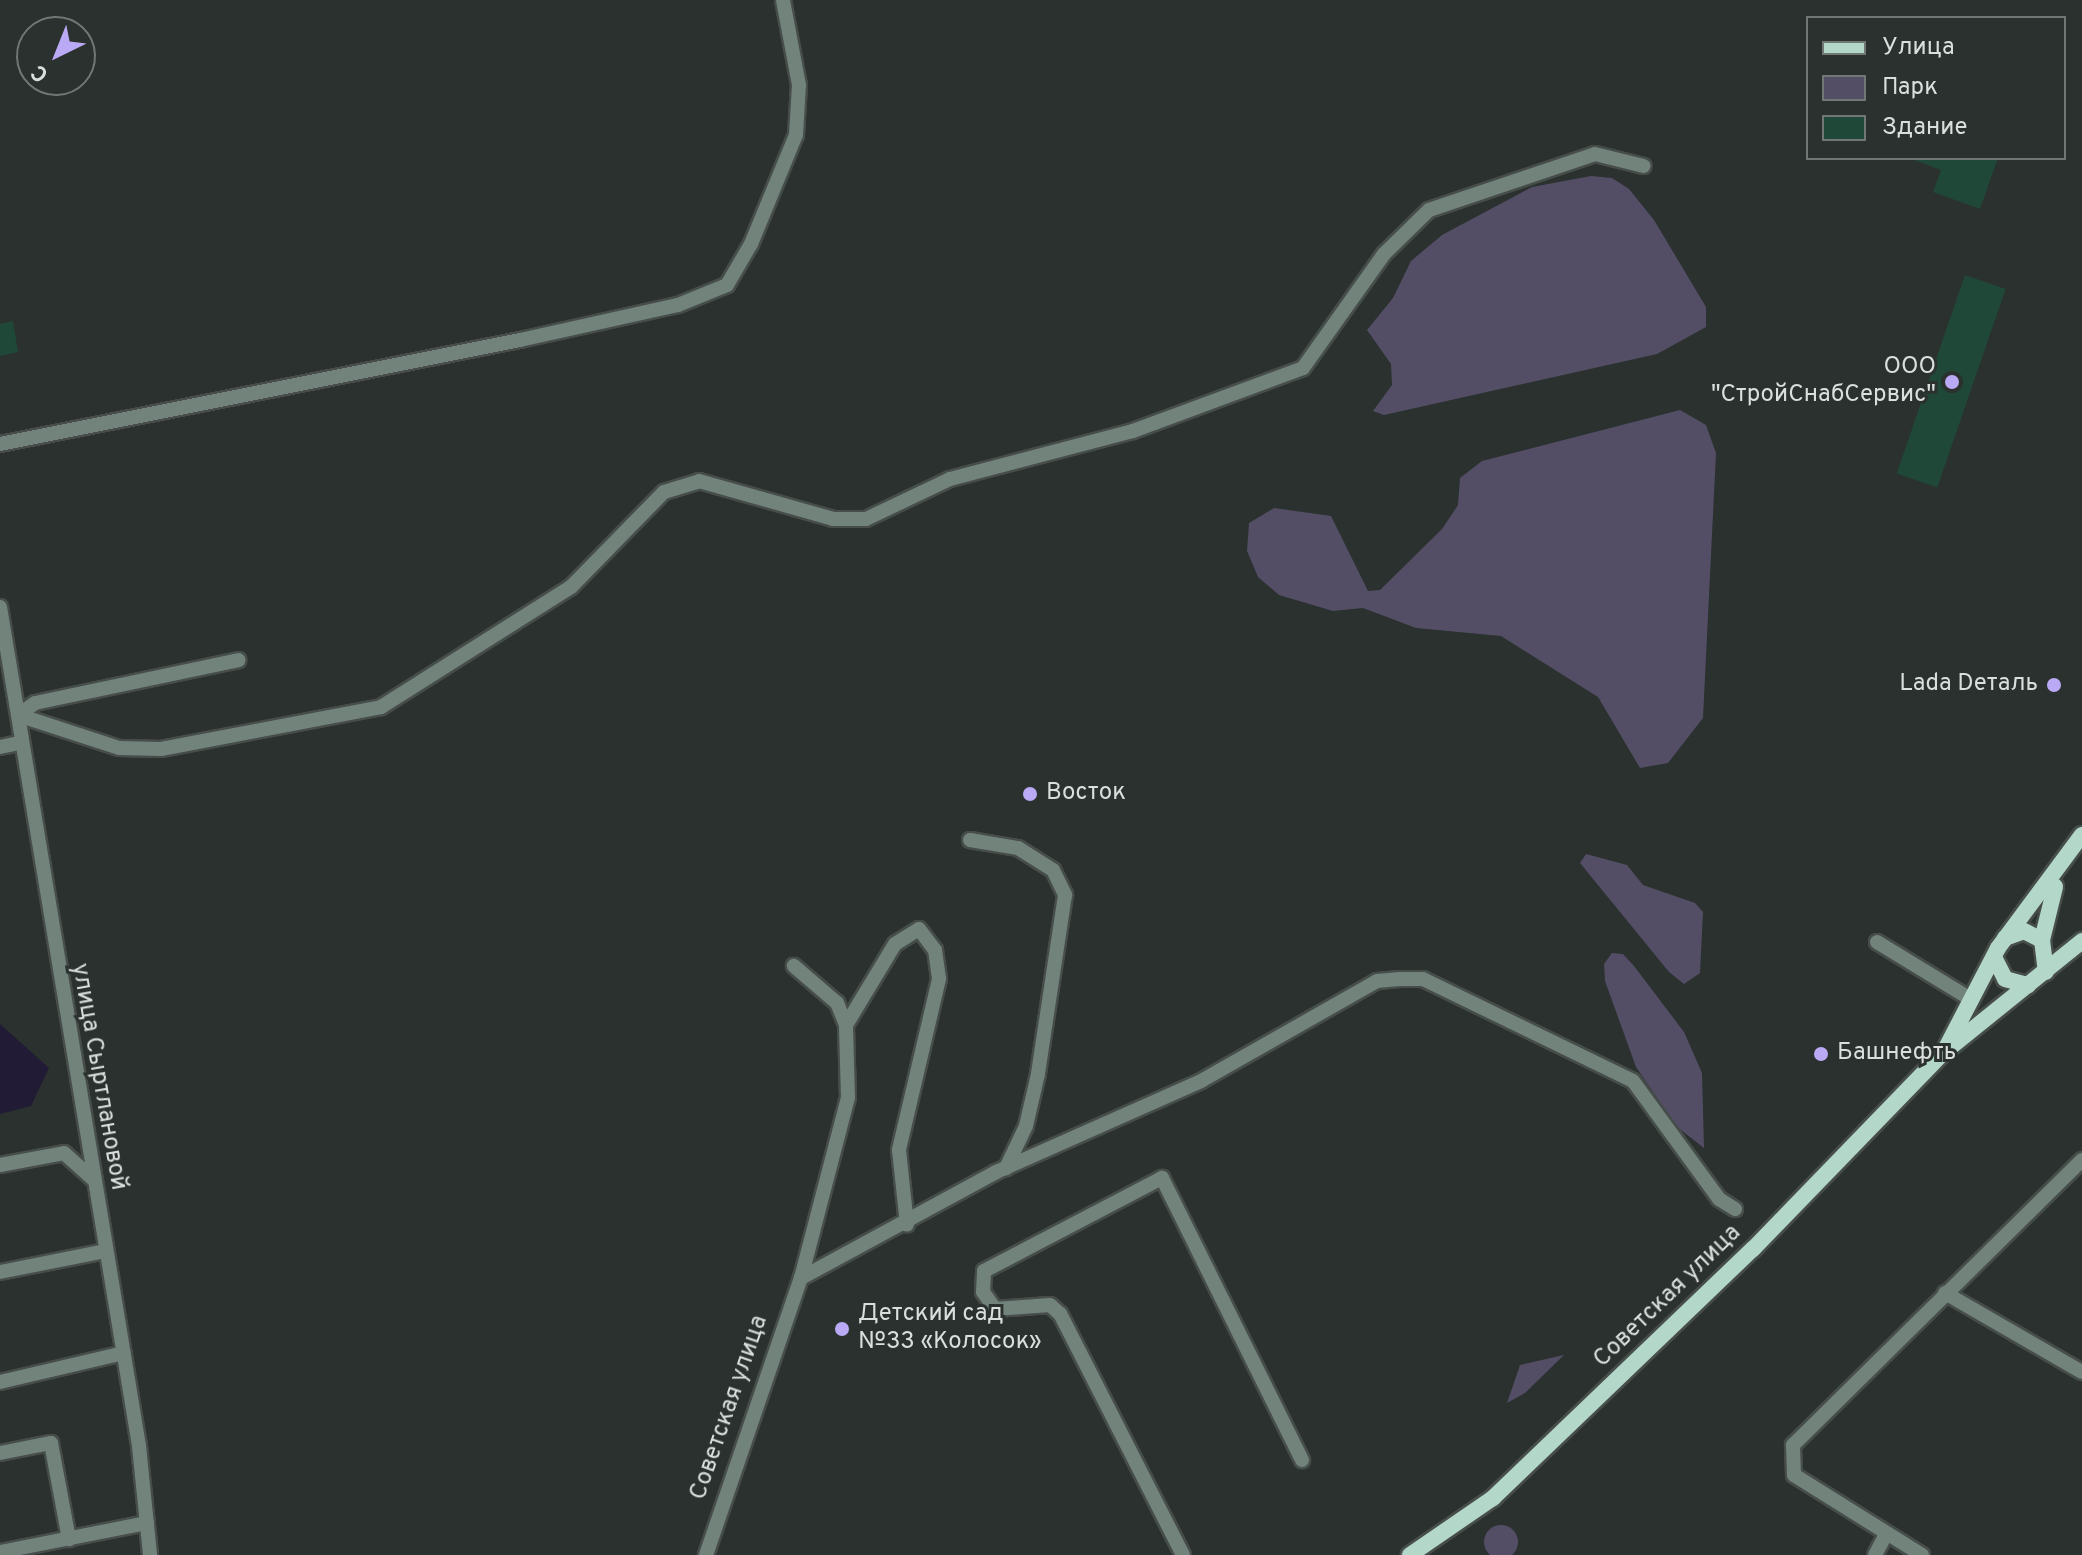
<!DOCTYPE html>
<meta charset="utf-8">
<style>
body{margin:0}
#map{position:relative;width:2082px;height:1555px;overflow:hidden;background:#2a312e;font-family:Overpass,sans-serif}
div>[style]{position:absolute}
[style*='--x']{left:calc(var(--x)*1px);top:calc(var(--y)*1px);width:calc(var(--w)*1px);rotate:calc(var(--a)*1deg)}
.green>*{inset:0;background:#534e66}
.round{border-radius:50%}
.water>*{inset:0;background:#211b36}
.building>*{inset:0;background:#204839;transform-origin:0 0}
.roads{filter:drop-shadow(2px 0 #464d4a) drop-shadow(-2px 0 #464d4a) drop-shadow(0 2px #464d4a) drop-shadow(0 -2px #464d4a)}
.minor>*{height:14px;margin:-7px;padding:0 7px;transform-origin:7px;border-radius:7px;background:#72837b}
.major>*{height:16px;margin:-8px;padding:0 8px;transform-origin:8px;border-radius:8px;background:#b3d7c8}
.dots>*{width:22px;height:22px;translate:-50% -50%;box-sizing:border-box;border:4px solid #2a312e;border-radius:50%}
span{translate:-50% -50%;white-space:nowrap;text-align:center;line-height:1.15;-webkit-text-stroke:6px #2a312e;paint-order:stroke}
.poi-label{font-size:24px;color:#dadfdd}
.right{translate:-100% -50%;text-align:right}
.left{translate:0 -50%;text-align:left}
.street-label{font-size:24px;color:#dadfdd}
.legend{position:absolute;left:1806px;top:16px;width:260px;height:144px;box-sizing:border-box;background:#2a312e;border:2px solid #707774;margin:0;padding:10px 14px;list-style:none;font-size:24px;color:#dadfdd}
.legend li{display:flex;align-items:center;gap:16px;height:40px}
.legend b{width:40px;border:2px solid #707774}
.north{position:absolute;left:16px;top:16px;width:80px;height:80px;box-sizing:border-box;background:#2a312e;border:2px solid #707774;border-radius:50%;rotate:223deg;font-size:22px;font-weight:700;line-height:32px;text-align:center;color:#dadfdd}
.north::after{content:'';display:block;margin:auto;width:28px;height:36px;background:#baaaf6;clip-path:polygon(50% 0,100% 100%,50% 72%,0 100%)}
</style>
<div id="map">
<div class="green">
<div style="clip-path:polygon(1591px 176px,1612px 178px,1629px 189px,1654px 220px,1706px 307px,1706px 327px,1657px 354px,1384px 415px,1373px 411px,1392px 385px,1391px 364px,1367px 330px,1393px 298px,1411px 261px,1442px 235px,1532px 187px)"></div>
<div style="clip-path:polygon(1680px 410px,1706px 425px,1716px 453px,1703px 718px,1668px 763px,1640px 768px,1598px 697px,1501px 636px,1416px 628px,1363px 608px,1333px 611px,1279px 595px,1258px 577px,1247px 551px,1249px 523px,1274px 508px,1331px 516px,1368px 591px,1380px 590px,1442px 529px,1458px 505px,1460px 478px,1482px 461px)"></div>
<div style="clip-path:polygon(1586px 854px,1627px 865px,1643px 885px,1695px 903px,1703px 912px,1700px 973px,1684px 984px,1669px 972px,1580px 863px)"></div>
<div style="clip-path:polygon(1612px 953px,1623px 954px,1634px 966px,1684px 1032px,1702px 1073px,1704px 1148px,1677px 1127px,1636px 1067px,1605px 981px,1604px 964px)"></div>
<div style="clip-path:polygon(1564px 1355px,1525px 1393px,1507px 1403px,1520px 1365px)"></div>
<div class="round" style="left:1484px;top:1525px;width:34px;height:34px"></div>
</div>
<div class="water">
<div style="clip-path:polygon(0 1024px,49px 1068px,31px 1106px,0 1114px)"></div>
</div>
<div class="building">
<div style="clip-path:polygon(1909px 158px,1998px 158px,1980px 209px,1933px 192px,1941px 170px)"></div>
<div style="left:1965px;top:275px;width:43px;height:210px;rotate:19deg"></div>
<div style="clip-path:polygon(13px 321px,18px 352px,0 356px,0 324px)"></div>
</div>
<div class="roads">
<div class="minor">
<div style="--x:0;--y:444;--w:530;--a:-11.31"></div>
<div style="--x:520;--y:340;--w:162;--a:-12.5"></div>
<div style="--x:678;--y:305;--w:53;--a:-22.2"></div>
<div style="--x:727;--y:285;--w:48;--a:-59.7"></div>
<div style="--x:751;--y:244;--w:118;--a:-67.6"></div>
<div style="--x:796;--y:135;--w:50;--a:-86.6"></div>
<div style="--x:799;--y:85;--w:86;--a:-100.7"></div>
<div style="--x:0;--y:607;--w:850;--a:80.59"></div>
<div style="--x:139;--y:1446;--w:110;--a:84.2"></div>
<div style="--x:18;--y:715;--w:106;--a:18.1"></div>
<div style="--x:119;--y:748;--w:42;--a:1.4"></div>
<div style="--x:161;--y:749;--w:224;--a:-10.8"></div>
<div style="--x:381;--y:707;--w:225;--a:-32.3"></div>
<div style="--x:571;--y:587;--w:133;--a:-45.6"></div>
<div style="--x:664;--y:492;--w:37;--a:-17"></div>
<div style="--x:699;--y:481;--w:139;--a:15.8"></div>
<div style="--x:833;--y:519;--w:33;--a:0"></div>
<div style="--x:866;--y:519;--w:93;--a:-25.5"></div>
<div style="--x:950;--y:479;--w:189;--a:-14.7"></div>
<div style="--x:1133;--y:431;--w:181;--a:-20.3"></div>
<div style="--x:1303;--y:368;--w:140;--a:-54.6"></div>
<div style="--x:1384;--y:254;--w:63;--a:-44.4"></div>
<div style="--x:1429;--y:210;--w:175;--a:-18.6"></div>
<div style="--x:1595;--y:154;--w:50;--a:13.8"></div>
<div style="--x:18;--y:715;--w:21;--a:-35"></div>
<div style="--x:35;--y:703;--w:208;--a:-11.9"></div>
<div style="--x:0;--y:747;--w:19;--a:-12"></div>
<div style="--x:970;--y:840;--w:49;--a:9.5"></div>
<div style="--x:1018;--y:848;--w:41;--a:32.2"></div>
<div style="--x:1053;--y:870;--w:28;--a:64"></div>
<div style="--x:1065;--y:895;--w:181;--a:98.6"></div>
<div style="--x:1038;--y:1074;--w:53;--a:103"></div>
<div style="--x:1026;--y:1126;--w:47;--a:115.5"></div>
<div style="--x:1877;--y:942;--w:111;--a:31.4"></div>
<div style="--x:846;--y:1025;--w:95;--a:-58.8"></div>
<div style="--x:895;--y:944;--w:28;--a:-32"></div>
<div style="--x:919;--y:929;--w:26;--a:53"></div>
<div style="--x:935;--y:950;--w:29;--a:82"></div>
<div style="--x:939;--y:979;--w:176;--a:103.2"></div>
<div style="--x:899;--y:1150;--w:75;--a:83.9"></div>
<div style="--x:0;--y:1165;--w:65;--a:-10.6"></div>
<div style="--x:64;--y:1153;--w:39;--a:42"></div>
<div style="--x:0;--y:1272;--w:107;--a:-11.3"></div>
<div style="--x:801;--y:1278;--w:222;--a:-28.5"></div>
<div style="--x:996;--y:1172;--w:224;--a:-23.9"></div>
<div style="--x:1201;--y:1081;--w:202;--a:-29.6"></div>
<div style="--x:1377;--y:981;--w:23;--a:-5"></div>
<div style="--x:1400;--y:979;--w:23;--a:0"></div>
<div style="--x:1423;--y:979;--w:233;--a:25.9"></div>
<div style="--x:1633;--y:1081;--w:146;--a:53.9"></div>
<div style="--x:1719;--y:1199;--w:19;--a:32"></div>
<div style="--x:1945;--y:1293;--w:158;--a:30"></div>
<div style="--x:0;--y:1382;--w:127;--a:-13.2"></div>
<div style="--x:0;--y:1453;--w:52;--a:-11.1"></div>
<div style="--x:51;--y:1443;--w:98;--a:79.4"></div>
<div style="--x:0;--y:1552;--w:150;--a:-11.2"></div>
<div style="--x:706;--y:1555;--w:293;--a:-71.1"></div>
<div style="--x:801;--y:1278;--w:186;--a:-75.4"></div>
<div style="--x:848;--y:1098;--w:73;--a:-91.6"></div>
<div style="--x:846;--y:1025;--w:24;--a:-112"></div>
<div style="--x:837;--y:1003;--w:57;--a:-139.3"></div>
<div style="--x:1183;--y:1555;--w:271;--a:-117"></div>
<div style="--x:1060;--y:1314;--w:13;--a:-138"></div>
<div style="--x:1050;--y:1305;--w:55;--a:175.8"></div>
<div style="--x:995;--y:1309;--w:21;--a:-125"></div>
<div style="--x:983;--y:1292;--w:21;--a:-87"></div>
<div style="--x:984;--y:1271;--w:201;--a:-27.6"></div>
<div style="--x:1162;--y:1178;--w:315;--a:63.6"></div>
<div style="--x:1875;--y:1555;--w:24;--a:-62"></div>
<div style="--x:1922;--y:1555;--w:151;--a:-148"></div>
<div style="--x:1794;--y:1475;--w:30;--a:-92"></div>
<div style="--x:1793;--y:1445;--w:406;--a:-44.6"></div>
</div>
<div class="major">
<div style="--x:2005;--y:938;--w:20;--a:-20"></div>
<div style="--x:2024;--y:931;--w:20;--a:27"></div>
<div style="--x:2042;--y:940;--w:32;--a:83"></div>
<div style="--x:2042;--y:940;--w:55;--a:-76.2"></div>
<div style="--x:1995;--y:959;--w:22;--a:63"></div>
<div style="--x:2005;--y:979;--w:24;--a:15"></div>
<div style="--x:1946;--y:1048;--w:113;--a:-62.5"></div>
<div style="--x:1998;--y:948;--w:141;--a:-53.4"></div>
<div style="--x:1410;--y:1555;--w:101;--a:-34.5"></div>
<div style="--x:1493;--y:1498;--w:360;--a:-43.8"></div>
<div style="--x:1753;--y:1249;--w:272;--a:-45.9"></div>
<div style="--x:1942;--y:1054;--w:180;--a:-38.9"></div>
</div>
</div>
<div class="dots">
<div style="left:1952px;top:382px;background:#baaaf6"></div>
<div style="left:2054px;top:685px;background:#baaaf6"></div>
<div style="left:1030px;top:794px;background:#baaaf6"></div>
<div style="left:1821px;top:1054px;background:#baaaf6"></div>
<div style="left:842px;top:1329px;background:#baaaf6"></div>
</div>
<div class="poi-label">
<span class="right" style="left:1936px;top:382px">ООО<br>"СтройСнабСервис"</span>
<span class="right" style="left:2038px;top:685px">Lada Dеталь</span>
<span class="left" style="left:1046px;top:794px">Восток</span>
<span class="left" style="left:1837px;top:1054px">Башнефть</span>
<span class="left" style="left:858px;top:1329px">Детский сад<br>№33 «Колосок»</span>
</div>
<div class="street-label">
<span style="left:98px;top:1077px;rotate:80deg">улица Сыртлановой</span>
<span style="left:1668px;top:1297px;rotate:-44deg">Советская улица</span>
<span style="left:730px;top:1408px;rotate:-71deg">Советская улица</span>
</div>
<ul class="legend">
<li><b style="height:10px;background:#b3d7c8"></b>Улица</li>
<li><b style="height:22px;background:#534e66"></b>Парк</li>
<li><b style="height:22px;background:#204839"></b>Здание</li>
</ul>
<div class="north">С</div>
</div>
